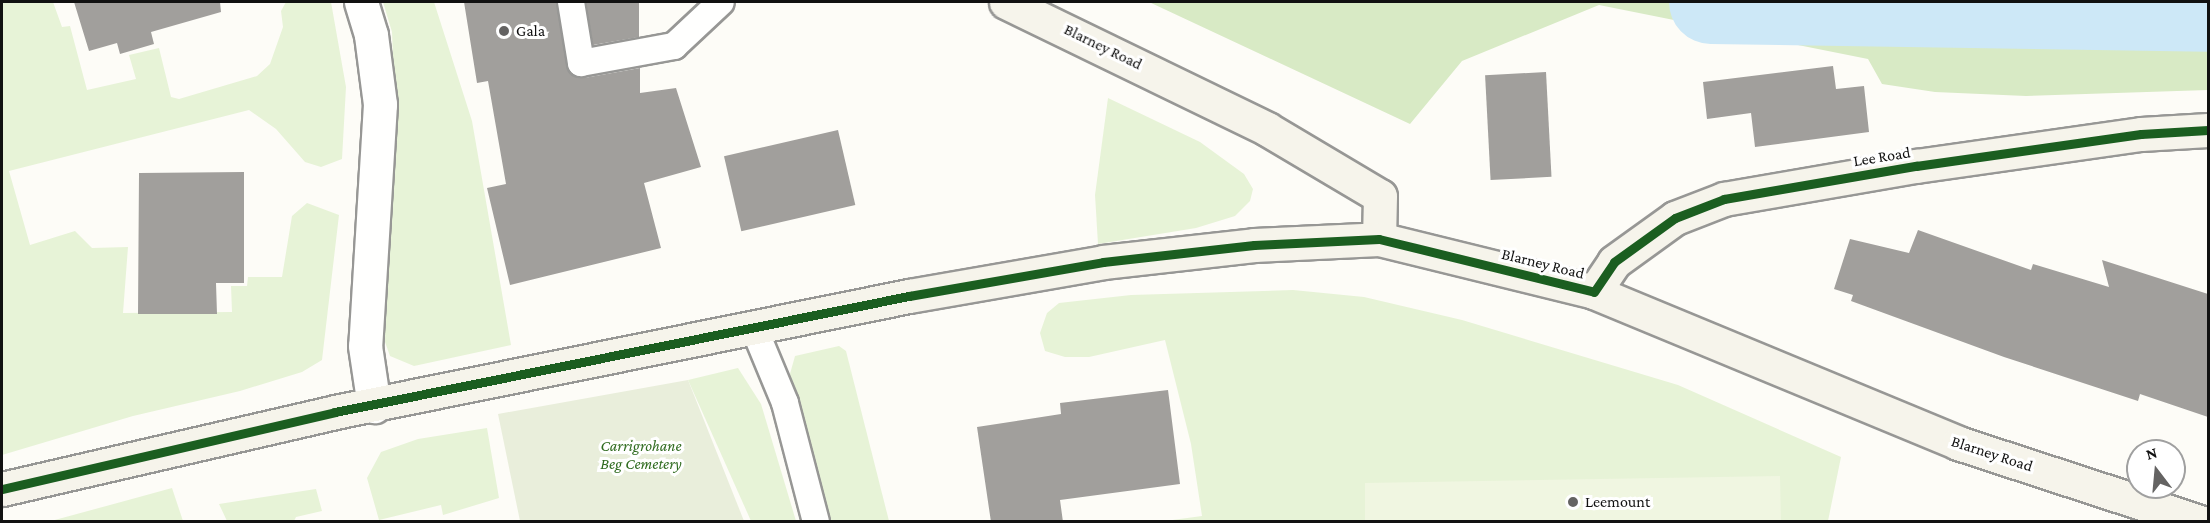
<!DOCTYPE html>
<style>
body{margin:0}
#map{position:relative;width:2210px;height:523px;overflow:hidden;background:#fdfcf7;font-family:"Crimson Pro",serif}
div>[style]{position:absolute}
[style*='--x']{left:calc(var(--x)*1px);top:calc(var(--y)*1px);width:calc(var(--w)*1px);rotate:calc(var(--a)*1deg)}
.green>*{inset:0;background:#e7f3d7}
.forest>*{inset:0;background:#d8eac5}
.cemetery>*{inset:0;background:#e9eedb}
.pitch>*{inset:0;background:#f0f6e1}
.river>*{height:84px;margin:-42px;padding:0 42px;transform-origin:42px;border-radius:42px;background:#cde8f7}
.building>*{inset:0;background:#a19f9c;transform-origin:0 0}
.roads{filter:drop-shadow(2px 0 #979795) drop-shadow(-2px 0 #979795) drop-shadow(0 2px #979795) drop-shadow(0 -2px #979795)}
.lane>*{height:26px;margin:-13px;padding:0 13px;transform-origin:13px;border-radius:13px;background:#fffffe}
.street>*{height:33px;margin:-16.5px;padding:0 16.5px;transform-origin:16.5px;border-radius:16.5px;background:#fffffe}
.secondary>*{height:33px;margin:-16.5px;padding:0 16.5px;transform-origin:16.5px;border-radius:16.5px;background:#f6f4eb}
.cycleway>*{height:9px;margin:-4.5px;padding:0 4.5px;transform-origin:4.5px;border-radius:4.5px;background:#1b5e20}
.dots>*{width:16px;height:16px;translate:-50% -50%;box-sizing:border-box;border:3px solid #fff;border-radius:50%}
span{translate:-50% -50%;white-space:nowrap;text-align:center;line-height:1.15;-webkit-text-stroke:6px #fff;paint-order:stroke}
.poi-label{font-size:16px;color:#111}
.left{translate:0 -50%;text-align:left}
.street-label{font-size:16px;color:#111}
.park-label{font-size:16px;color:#2f6b1f;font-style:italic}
.frame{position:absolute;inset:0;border:3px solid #111;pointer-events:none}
.north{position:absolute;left:2126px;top:439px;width:60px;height:60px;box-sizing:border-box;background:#fff;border:2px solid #a0a0a0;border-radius:50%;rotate:344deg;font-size:16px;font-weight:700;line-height:24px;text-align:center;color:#111}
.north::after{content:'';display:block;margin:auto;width:21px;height:27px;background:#646362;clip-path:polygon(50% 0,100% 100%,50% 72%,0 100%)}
</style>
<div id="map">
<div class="green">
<div style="clip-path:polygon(2px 2px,53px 2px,62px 27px,70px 26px,87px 90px,136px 79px,129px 55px,159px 48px,171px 97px,179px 99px,257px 76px,270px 64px,283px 27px,281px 11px,286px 2px,331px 2px,346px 87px,342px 159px,321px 167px,305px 162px,276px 129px,249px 110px,9px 171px,30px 245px,75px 231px,92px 248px,128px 247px,123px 313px,232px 312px,231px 286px,247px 286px,248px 277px,282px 277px,292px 216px,307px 203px,339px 215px,322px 360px,302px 372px,240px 391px,133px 416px,2px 455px)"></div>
<div style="clip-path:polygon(383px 2px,434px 2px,472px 121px,511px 345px,414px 366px,390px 356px,380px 328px,396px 133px,392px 32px)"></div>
<div style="clip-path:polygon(1108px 98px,1200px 142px,1244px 174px,1253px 189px,1250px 201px,1235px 216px,1196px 228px,1098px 244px,1095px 195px)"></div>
<div style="clip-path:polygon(1293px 290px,1364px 297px,1462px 320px,1678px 385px,1841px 457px,1828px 521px,1165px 521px,1202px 516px,1191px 444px,1165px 340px,1089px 357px,1065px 357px,1045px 351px,1040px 333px,1047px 313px,1059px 303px,1131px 295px)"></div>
<div style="clip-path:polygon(839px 346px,846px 351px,889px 521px,828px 521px,788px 381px,795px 356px)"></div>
<div style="clip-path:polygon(738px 368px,761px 404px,796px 521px,751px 521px,688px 380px)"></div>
<div style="clip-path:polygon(487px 428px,499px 498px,443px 515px,441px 505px,379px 520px,367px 478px,381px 452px,418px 439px)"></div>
<div style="clip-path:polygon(172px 488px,183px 521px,51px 521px,121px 502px)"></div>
<div style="clip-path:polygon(316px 489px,322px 511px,296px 517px,294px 521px,227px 521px,219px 504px)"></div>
</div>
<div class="forest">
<div style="clip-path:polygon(1149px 2px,1688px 2px,1716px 11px,2172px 42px,2208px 49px,2208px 90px,2026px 96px,1935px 92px,1882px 84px,1868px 59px,1599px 5px,1462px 61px,1410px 124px)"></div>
</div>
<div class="cemetery">
<div style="clip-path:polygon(688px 380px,744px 521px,520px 521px,498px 414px)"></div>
</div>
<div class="pitch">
<div style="clip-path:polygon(1780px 476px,1781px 521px,1365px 521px,1365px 483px)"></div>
</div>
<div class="river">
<div style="--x:1711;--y:2;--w:497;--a:0.9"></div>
</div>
<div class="building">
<div style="clip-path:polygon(74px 2px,220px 2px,221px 12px,151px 32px,154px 44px,120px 54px,117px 43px,89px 51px)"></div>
<div style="clip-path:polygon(464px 2px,556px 2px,570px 73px,584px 78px,640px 68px,640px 93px,676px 88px,701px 167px,644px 183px,661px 248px,510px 285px,487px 188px,506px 184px,488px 81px,477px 83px)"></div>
<div style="clip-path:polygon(586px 2px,639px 2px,639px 37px,593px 45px)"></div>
<div style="clip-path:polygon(1833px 66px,1836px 89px,1864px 86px,1869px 132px,1755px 147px,1751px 113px,1707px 119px,1703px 82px)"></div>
<div style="left:1546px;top:72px;width:105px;height:61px;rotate:87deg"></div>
<div style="left:838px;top:130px;width:77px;height:117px;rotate:77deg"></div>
<div style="clip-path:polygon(244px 172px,244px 283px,216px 283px,217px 314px,138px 314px,139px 173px)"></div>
<div style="clip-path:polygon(1918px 230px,2031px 270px,2033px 264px,2109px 287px,2102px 260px,2208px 294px,2208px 417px,2140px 394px,2138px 401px,2004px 357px,1851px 301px,1853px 295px,1834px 289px,1850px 239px,1909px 253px)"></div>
<div style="clip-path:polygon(1168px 390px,1180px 484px,1060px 500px,1063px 522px,991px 522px,977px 427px,1061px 414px,1060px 403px)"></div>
</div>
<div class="roads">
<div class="lane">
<div style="--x:571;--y:2;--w:62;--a:80.7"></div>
<div style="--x:581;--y:63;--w:95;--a:-10.4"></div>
<div style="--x:674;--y:46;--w:64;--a:-43.1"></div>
<div style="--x:754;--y:328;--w:81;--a:67.5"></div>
<div style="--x:785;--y:403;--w:123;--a:75.4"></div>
</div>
<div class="street">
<div style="--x:361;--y:2;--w:34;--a:73"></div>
<div style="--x:371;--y:35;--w:70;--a:82.6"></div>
<div style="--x:380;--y:104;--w:242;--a:93.5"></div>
<div style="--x:365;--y:346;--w:61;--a:81.5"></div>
</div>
<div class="secondary">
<div style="--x:1006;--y:2;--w:290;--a:25.9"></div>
<div style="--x:1267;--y:129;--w:131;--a:30.7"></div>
<div style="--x:1380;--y:196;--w:43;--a:91.3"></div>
<div style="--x:1594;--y:292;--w:36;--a:-56"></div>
<div style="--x:1614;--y:262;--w:75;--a:-35.8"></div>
<div style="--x:1675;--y:218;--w:53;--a:-21.2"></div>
<div style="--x:1724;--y:199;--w:195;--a:-9.8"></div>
<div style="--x:1916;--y:166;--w:227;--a:-8.1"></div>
<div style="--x:2141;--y:134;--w:67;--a:-3.4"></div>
<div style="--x:2;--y:489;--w:342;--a:-13"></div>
<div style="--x:335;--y:412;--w:586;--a:-11.43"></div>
<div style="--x:909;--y:296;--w:197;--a:-9.9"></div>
<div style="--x:1103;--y:262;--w:152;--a:-6.4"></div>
<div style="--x:1254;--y:245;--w:125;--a:-2.7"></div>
<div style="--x:1379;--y:239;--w:221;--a:13.8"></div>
<div style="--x:1594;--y:292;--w:394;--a:22.5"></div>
<div style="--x:1958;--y:443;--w:255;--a:18.1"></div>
</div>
</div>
<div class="cycleway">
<div style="--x:2;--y:489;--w:342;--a:-13"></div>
<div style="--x:335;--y:412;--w:586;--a:-11.43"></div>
<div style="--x:909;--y:296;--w:197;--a:-9.9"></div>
<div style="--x:1103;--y:262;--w:152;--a:-6.4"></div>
<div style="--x:1254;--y:245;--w:125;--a:-2.7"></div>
<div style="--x:1379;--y:239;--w:221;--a:13.8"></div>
<div style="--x:1594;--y:292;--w:36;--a:-56"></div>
<div style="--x:1614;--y:262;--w:75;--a:-35.8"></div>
<div style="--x:1675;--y:218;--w:53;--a:-21.2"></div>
<div style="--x:1724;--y:199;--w:195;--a:-9.8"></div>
<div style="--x:1916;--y:166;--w:227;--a:-8.1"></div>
<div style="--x:2141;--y:134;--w:67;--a:-3.4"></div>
</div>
<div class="dots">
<div style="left:504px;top:31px;background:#646362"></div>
<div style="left:1573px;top:502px;background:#646362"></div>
</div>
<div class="poi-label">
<span class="left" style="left:516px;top:31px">Gala</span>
<span class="left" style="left:1585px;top:502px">Leemount</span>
</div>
<div class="street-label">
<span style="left:1103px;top:47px;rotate:26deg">Blarney Road</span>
<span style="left:1882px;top:157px;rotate:-9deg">Lee Road</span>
<span style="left:1543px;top:264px;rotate:14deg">Blarney Road</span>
<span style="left:1992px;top:454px;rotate:18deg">Blarney Road</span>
</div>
<div class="park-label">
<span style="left:641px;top:455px">Carrigrohane<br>Beg Cemetery</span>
</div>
<div class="frame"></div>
<div class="north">N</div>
</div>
